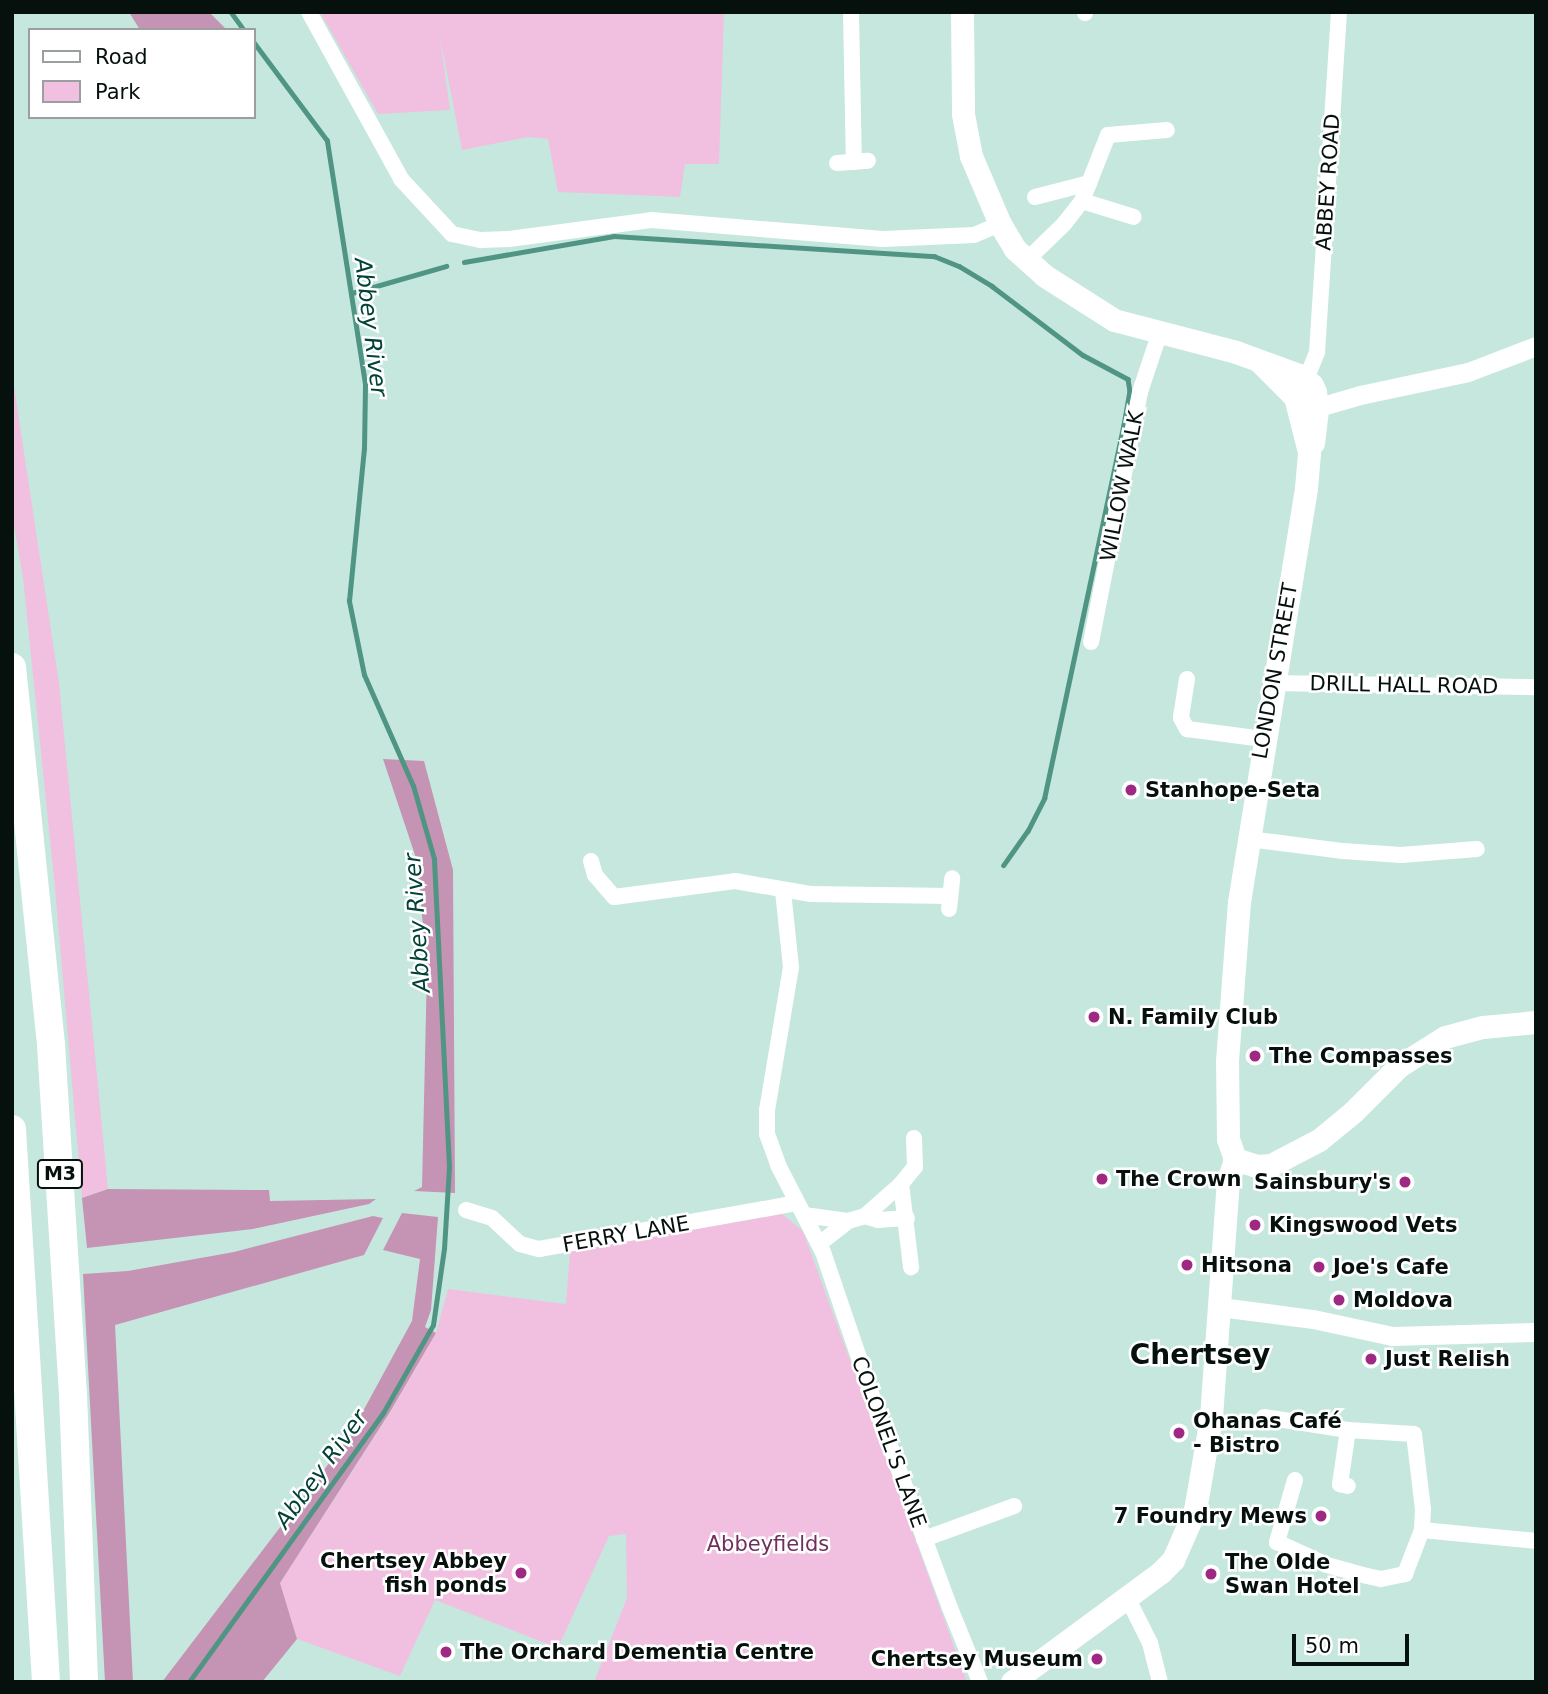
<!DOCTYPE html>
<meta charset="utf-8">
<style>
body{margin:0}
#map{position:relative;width:1548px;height:1694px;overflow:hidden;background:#c6e7dd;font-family:"DejaVu Sans",sans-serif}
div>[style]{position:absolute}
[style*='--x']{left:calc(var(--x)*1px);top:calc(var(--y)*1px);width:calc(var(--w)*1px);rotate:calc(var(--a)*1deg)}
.green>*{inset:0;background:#f1c0e0}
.forest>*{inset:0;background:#c593b4}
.stream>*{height:4.5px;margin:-2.25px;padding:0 2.25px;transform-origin:2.25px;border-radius:2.25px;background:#509584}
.minor>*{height:16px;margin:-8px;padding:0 8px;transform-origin:8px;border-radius:8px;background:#fff}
.tertiary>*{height:19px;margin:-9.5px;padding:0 9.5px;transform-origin:9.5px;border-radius:9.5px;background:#fff}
.secondary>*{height:23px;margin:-11.5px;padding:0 11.5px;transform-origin:11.5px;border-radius:11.5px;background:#fff}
.motorway>*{height:28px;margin:-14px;padding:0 14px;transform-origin:14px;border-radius:14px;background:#fff}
.dots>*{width:19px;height:19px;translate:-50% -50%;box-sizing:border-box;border:4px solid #fff;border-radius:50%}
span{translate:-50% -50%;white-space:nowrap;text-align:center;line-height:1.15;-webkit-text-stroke:5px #fff;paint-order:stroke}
.shield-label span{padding:2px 5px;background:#fff;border:2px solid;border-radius:5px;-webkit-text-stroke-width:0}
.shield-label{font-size:19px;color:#06110e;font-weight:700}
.street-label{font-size:21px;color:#06110e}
.poi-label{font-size:21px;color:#06110e;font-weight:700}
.left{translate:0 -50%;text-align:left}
.right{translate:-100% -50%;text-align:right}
.park-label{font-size:21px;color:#6e305d}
.water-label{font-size:23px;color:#004236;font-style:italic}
.district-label{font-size:28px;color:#06110e;font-weight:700}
.frame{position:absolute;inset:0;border:14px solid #06110e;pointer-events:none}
.legend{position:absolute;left:28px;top:28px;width:228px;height:91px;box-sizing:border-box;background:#fff;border:2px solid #9ba09f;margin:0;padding:9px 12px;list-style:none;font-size:21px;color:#06110e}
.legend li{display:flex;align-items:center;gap:14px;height:35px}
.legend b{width:35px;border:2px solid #9ba09f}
.scale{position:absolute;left:1292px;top:1634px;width:117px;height:32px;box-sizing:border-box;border:4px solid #06110e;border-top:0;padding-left:9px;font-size:21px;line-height:24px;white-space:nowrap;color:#06110e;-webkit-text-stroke:5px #fff;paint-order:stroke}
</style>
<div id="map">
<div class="green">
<div style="clip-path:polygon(320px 12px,724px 12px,719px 164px,685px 164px,680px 197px,558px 192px,548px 139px,528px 137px,462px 150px,440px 37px,450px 110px,378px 114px)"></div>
<div style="clip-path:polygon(12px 373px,59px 683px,108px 1189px,82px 1198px,55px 888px,23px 578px,12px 514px)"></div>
<div style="clip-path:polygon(782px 1214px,803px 1231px,967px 1682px,594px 1682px,627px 1598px,626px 1534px,609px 1536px,558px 1648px,435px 1600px,400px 1676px,297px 1639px,280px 1583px,390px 1413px,436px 1333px,448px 1289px,566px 1304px,570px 1251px)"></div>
</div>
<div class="forest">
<div style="clip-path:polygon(129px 12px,209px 12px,227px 30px,140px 30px)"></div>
<div style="clip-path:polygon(383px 759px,424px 761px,453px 870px,455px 1193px,414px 1191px,422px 1187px,427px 970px,417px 861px)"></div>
<div style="clip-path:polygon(108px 1189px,269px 1190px,270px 1201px,376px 1199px,369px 1204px,253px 1229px,87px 1248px,82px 1198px)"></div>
<div style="clip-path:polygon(402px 1213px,438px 1217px,431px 1310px,425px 1327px,436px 1333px,390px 1412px,280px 1583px,297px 1639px,262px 1682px,162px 1682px,349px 1437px,412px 1321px,420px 1259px,383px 1250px)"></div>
<div style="clip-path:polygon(373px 1216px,383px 1218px,364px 1255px,115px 1325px,133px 1682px,105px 1682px,83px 1274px,128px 1271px,234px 1252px)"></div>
</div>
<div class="stream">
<div style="--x:231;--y:12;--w:22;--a:54"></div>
<div style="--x:464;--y:262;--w:152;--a:-9.8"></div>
<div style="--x:614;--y:236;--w:321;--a:3.6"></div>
<div style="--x:934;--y:256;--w:27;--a:22"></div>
<div style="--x:959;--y:266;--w:39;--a:31"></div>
<div style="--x:992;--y:286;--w:114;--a:37.2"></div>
<div style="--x:1083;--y:355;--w:51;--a:28.1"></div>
<div style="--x:1128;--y:379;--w:12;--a:81"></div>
<div style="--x:1130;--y:391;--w:35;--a:100"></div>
<div style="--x:1124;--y:425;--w:381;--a:102"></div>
<div style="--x:1045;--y:798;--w:37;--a:117"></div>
<div style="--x:1028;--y:831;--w:42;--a:125.2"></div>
<div style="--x:352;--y:293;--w:98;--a:-16"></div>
<div style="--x:189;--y:1682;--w:332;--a:-54.2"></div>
<div style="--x:383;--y:1413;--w:101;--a:-60.4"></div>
<div style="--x:433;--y:1325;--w:77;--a:-81.8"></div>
<div style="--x:444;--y:1249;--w:82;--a:-86.5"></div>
<div style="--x:449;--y:1167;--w:308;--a:-92.8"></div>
<div style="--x:434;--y:859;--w:76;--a:-106"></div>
<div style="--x:413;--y:786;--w:121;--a:-113.8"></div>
<div style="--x:364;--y:675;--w:76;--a:-101.5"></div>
<div style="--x:349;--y:601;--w:153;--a:-84.4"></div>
<div style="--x:364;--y:449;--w:65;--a:-89.1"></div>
<div style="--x:365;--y:384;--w:246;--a:-98.9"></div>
<div style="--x:327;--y:141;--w:122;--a:-126.7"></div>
</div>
<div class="minor">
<div style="--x:309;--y:12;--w:191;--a:61.1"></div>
<div style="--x:401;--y:179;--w:75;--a:47.2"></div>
<div style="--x:452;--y:234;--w:30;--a:12"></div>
<div style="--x:481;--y:240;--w:28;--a:-2"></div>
<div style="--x:509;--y:239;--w:143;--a:-7.6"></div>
<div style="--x:651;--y:220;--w:233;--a:4.7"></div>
<div style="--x:883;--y:239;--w:91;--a:-2.5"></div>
<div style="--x:974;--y:235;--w:28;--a:-23"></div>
<div style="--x:851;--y:12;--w:150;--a:88.9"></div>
<div style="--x:1085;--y:13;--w:1;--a:-90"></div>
<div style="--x:837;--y:163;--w:31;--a:-4"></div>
<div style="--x:1035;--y:197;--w:56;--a:-14.5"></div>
<div style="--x:1082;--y:201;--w:54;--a:17.1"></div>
<div style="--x:1026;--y:261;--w:53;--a:-44.2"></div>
<div style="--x:1064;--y:224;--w:29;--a:-52"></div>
<div style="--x:1082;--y:201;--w:71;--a:-68.5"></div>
<div style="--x:1108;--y:135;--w:59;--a:-4.8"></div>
<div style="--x:1303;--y:387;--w:38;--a:-68"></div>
<div style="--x:1317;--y:352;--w:341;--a:-86.3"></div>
<div style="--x:1091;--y:642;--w:255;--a:-78.9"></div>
<div style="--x:1140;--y:392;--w:63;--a:-71.6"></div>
<div style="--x:1187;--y:679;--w:39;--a:99"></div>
<div style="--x:1181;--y:718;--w:13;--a:61"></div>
<div style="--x:1187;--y:729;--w:77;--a:7.5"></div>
<div style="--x:1272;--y:683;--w:264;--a:0.9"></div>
<div style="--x:1249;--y:839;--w:95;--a:7.3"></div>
<div style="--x:1343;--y:851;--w:58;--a:3.9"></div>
<div style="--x:1401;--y:855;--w:76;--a:-4.5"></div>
<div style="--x:591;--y:861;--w:15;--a:74"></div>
<div style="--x:595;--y:875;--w:29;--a:49"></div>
<div style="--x:614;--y:897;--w:122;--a:-7.5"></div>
<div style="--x:735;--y:881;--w:76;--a:9.8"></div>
<div style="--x:810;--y:894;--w:140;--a:0.8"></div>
<div style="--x:783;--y:891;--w:76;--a:84"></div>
<div style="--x:791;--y:967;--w:146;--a:99.5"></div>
<div style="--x:767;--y:1111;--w:23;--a:90"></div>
<div style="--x:767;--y:1134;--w:33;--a:70"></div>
<div style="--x:778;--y:1165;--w:98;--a:62.7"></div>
<div style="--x:823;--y:1252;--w:165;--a:71.2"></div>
<div style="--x:876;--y:1408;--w:213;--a:69.7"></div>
<div style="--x:950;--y:1608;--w:80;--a:67.9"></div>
<div style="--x:949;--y:909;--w:31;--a:-84"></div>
<div style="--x:901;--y:1184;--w:84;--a:83.1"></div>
<div style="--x:466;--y:1210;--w:27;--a:17"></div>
<div style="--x:492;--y:1218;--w:38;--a:43"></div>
<div style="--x:520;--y:1244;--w:20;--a:15"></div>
<div style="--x:539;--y:1249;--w:261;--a:-10.1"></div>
<div style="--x:804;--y:1215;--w:44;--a:7.8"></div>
<div style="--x:865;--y:1216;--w:14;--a:17"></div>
<div style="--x:878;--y:1220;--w:29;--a:-4"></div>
<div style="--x:819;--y:1244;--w:37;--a:-38"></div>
<div style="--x:848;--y:1221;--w:18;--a:-16"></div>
<div style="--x:865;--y:1216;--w:48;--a:-41.6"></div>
<div style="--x:901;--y:1184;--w:22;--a:-51"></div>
<div style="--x:915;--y:1167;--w:29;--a:-92"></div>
<div style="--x:1264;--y:1417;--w:85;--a:8.8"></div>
<div style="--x:1348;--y:1430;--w:66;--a:3.5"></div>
<div style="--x:1414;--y:1434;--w:76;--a:83.2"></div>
<div style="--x:1423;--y:1509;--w:21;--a:93"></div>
<div style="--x:1348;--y:1430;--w:55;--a:98.4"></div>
<div style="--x:1340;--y:1484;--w:8;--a:14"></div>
<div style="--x:1295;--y:1480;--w:65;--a:106.2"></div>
<div style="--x:1277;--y:1542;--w:55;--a:24.7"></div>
<div style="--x:1327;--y:1565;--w:41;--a:15.4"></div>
<div style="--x:1367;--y:1576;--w:14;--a:12"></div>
<div style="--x:1381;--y:1579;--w:25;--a:-12"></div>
<div style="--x:1405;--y:1574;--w:47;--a:-68.9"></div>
<div style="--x:1422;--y:1530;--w:115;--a:5.5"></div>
<div style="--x:924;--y:1539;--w:96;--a:-20.1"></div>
<div style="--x:1128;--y:1599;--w:49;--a:63.4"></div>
<div style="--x:1150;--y:1643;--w:40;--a:75.6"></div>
</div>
<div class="tertiary">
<div style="--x:1305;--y:411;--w:57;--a:-16.2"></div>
<div style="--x:1360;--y:395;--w:110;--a:-12"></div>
<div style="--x:1468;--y:372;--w:73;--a:-20.9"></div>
<div style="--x:1220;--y:1307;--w:94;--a:7.4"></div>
<div style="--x:1313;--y:1319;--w:81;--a:12.1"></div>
<div style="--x:1392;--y:1336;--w:144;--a:-1.6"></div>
</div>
<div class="secondary">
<div style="--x:962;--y:12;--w:102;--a:89.4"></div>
<div style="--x:963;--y:114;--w:43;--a:79.2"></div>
<div style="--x:971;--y:156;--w:74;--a:66.9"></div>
<div style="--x:1000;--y:224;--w:29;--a:59"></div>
<div style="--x:1015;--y:249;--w:40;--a:42"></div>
<div style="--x:1045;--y:276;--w:82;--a:32.5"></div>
<div style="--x:1114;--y:320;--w:126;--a:14.7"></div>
<div style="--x:1236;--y:352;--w:67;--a:20.1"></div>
<div style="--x:1299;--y:375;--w:16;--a:38"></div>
<div style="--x:1312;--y:385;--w:8;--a:67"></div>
<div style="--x:1315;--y:392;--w:18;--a:84"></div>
<div style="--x:1317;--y:410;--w:33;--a:97"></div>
<div style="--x:1235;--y:1159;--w:22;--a:18"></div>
<div style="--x:1256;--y:1166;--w:15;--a:-4"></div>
<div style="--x:1271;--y:1165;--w:54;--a:-27.5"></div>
<div style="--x:1319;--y:1140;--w:44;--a:-39.5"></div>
<div style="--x:1353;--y:1112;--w:65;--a:-45"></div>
<div style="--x:1399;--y:1066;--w:54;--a:-32.2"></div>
<div style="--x:1445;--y:1037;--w:39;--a:-15"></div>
<div style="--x:1483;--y:1027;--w:53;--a:-5.4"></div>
<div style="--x:1012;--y:1682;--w:185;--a:-36.4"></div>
<div style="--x:1161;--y:1572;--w:17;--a:-45"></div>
<div style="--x:1173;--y:1560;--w:55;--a:-66.3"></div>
<div style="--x:1195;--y:1510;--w:94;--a:-80.2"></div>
<div style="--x:1211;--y:1417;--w:237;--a:-85.9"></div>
<div style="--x:1228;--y:1181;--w:23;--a:-72"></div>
<div style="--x:1235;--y:1159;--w:21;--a:-109"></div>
<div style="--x:1228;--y:1139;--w:78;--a:-90.7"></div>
<div style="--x:1227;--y:1061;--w:159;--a:-85.7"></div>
<div style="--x:1239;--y:902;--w:419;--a:-80.8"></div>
<div style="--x:1306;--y:488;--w:36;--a:-85"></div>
<div style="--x:1309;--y:452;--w:57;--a:-104.3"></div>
<div style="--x:1295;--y:397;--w:49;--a:-135"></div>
</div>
<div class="motorway">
<div style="--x:12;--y:667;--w:380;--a:84.1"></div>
<div style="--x:51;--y:1045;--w:350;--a:86.4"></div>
<div style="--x:73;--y:1394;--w:288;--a:87.8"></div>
<div style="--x:12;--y:1129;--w:554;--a:86.48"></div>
</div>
<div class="dots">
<div style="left:1131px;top:790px;background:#9e2882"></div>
<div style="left:1094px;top:1017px;background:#9e2882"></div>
<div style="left:1255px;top:1056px;background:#9e2882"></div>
<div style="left:1102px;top:1179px;background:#9e2882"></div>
<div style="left:1405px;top:1182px;background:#9e2882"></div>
<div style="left:1255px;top:1225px;background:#9e2882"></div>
<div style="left:1187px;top:1265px;background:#9e2882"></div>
<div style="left:1319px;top:1267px;background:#9e2882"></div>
<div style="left:1339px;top:1300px;background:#9e2882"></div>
<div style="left:1371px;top:1359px;background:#9e2882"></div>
<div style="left:1179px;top:1433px;background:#9e2882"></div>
<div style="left:1321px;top:1516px;background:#9e2882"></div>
<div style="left:521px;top:1573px;background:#9e2882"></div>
<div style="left:1211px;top:1574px;background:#9e2882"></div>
<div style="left:446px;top:1652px;background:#9e2882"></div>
<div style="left:1097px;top:1659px;background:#9e2882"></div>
</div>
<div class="shield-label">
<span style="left:60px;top:1174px">M3</span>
</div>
<div class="street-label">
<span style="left:1328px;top:182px;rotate:-86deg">ABBEY ROAD</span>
<span style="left:1122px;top:486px;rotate:-79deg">WILLOW WALK</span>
<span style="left:1275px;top:671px;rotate:-80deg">LONDON STREET</span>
<span style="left:1404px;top:685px;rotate:1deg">DRILL HALL ROAD</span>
<span style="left:626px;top:1234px;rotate:-10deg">FERRY LANE</span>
<span style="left:889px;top:1442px;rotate:70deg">COLONEL'S LANE</span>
</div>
<div class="poi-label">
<span class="left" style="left:1145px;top:790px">Stanhope-Seta</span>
<span class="left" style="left:1108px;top:1017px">N. Family Club</span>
<span class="left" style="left:1269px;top:1056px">The Compasses</span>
<span class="left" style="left:1116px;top:1179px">The Crown</span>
<span class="right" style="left:1391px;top:1182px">Sainsbury's</span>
<span class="left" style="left:1269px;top:1225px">Kingswood Vets</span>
<span class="left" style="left:1201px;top:1265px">Hitsona</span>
<span class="left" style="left:1333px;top:1267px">Joe's Cafe</span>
<span class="left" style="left:1353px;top:1300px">Moldova</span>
<span class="left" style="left:1385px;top:1359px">Just Relish</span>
<span class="left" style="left:1193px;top:1433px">Ohanas Café<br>- Bistro</span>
<span class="right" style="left:1307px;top:1516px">7 Foundry Mews</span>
<span class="right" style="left:507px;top:1573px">Chertsey Abbey<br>fish ponds</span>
<span class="left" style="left:1225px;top:1574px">The Olde<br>Swan Hotel</span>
<span class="left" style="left:460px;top:1652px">The Orchard Dementia Centre</span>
<span class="right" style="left:1083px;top:1659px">Chertsey Museum</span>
</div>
<div class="park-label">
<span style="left:768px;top:1544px">Abbeyfields</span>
</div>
<div class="water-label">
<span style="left:371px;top:327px;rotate:83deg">Abbey River</span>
<span style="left:417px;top:923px;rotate:-94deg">Abbey River</span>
<span style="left:321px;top:1469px;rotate:-54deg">Abbey River</span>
</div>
<div class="district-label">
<span style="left:1200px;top:1355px">Chertsey</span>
</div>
<div class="frame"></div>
<ul class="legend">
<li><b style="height:9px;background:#fff"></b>Road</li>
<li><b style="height:19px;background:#f1c0e0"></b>Park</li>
</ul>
<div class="scale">50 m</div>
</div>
